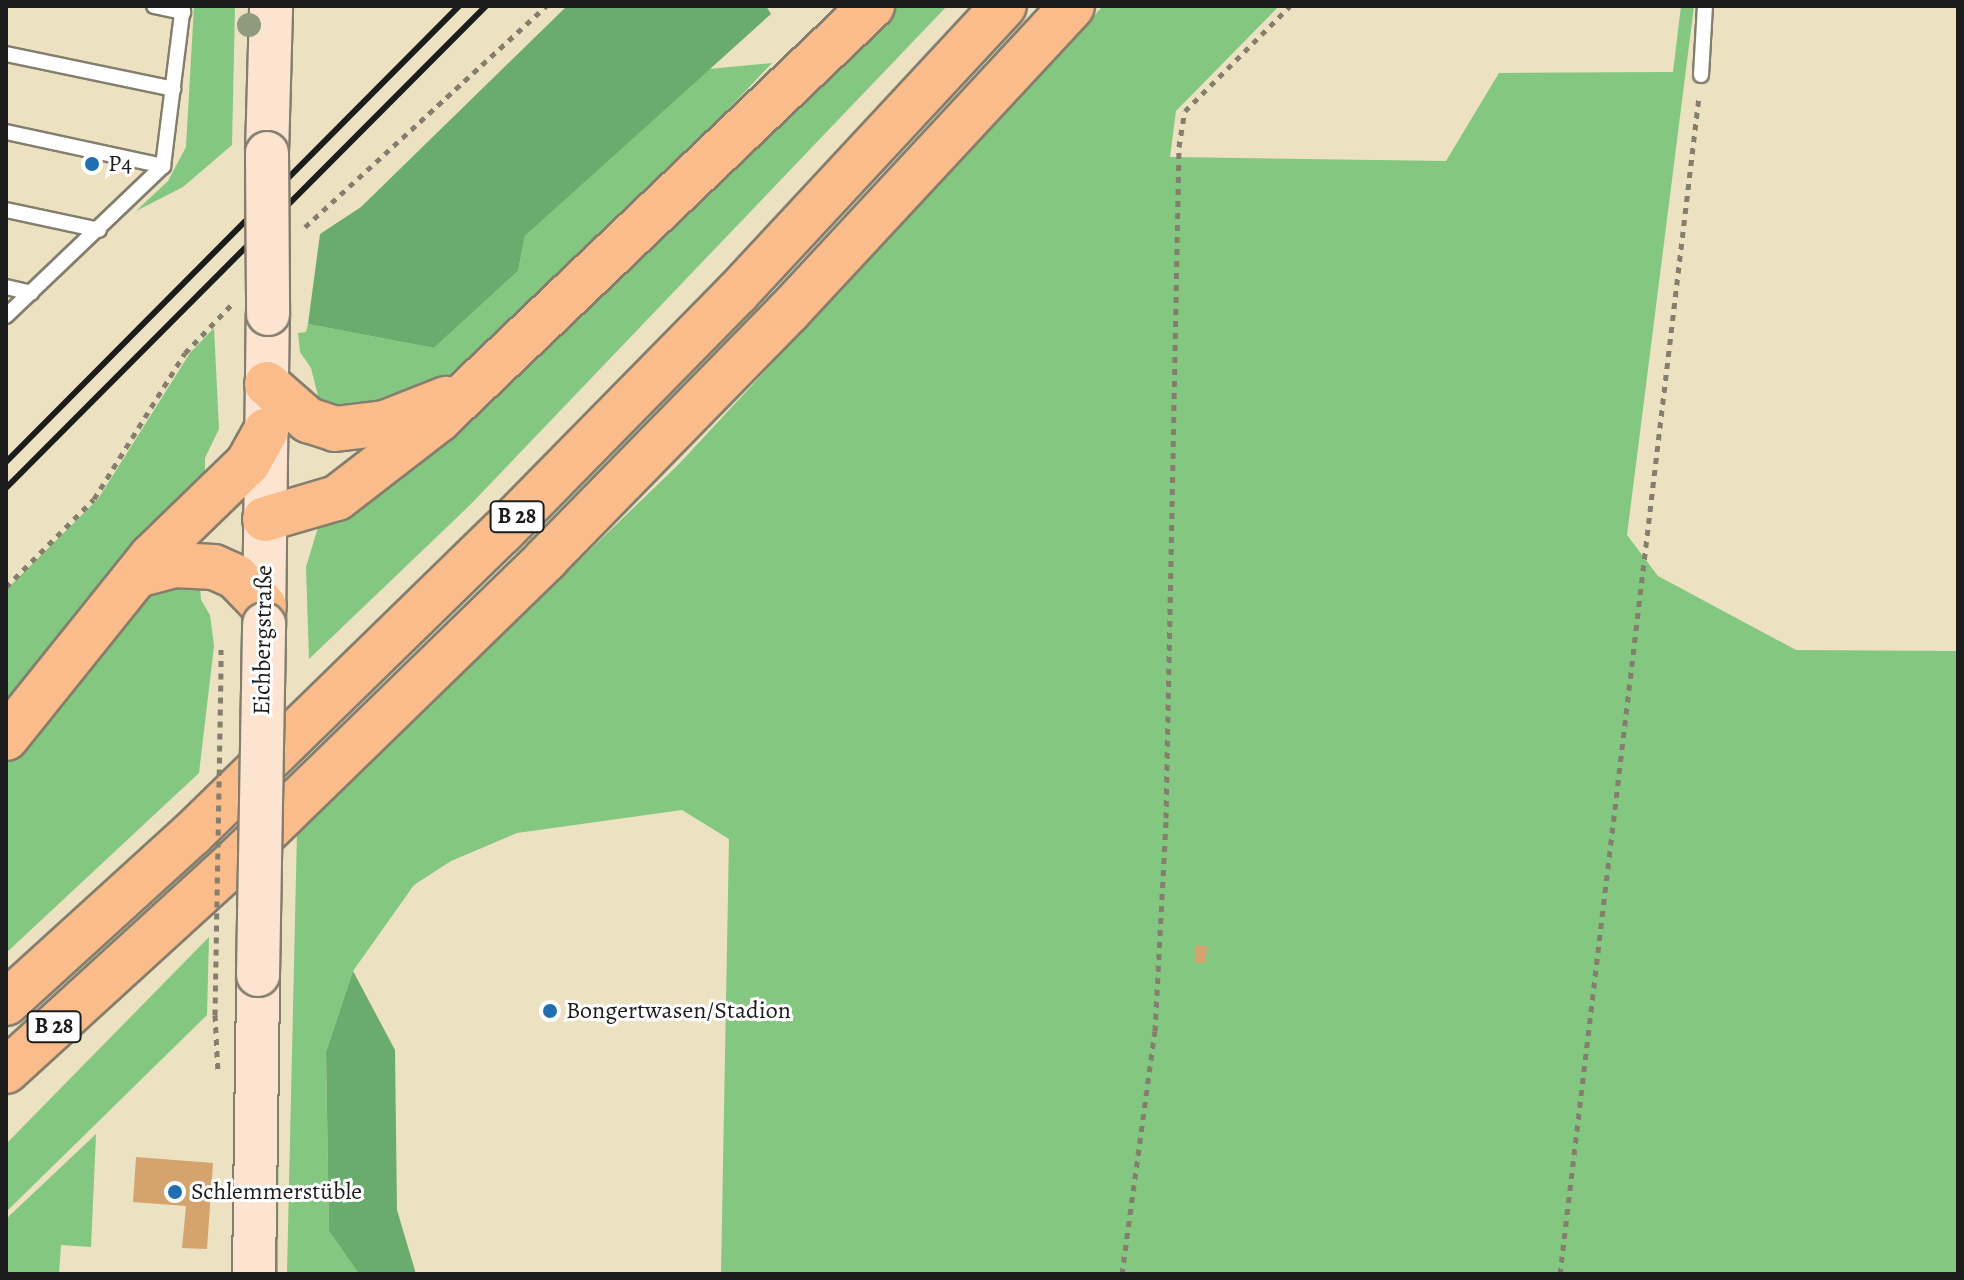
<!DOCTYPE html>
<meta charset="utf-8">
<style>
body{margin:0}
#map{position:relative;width:1964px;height:1280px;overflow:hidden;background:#ece1c1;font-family:Alegreya,serif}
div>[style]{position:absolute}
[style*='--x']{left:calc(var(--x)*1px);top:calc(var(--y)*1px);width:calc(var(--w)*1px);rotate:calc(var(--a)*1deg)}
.green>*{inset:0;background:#83c780}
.forest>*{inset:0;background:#6aac6e}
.building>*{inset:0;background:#d5a46e;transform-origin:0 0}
.path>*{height:5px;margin-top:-2.5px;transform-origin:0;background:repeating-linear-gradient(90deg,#847e6e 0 6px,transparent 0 12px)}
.roads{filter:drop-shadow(2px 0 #847e6e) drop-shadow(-2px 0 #847e6e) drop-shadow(0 2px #847e6e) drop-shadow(0 -2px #847e6e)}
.lane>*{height:14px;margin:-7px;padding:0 7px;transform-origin:7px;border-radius:7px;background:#fff}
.secondary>*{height:42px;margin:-21px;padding:0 21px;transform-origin:21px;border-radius:21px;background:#fde4d0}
.highway>*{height:44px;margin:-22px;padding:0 22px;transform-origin:22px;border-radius:22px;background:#f9bc8a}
.rail>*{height:6px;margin:-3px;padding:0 3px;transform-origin:3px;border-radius:3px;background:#1c1c1c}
.path-bridge>*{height:5px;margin-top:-2.5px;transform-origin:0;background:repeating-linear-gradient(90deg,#847e6e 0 6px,transparent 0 12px)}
.bridges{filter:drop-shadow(2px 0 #847e6e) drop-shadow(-2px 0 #847e6e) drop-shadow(0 2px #847e6e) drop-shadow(0 -2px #847e6e)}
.secondary-bridge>*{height:42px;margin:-21px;padding:0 21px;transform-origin:21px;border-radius:21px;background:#fde4d0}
.trees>*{width:24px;height:24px;margin:-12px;border-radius:50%;background:#909a7c}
.dots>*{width:22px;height:22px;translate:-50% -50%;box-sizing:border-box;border:4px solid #fff;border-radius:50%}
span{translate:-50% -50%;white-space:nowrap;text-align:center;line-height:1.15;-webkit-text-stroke:6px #fff;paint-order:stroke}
.shield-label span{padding:2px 6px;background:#fff;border:2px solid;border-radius:6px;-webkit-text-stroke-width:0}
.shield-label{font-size:22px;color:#1c1c1c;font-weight:700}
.poi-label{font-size:24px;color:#1c1c1c}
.left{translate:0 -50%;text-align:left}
.street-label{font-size:24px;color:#1c1c1c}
.frame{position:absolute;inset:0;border:8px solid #1c1c1c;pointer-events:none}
</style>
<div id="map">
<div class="green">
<div style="clip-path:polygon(194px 6px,235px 6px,232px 145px,183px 187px,136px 211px,168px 181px,186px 147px)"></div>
<div style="clip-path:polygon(885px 6px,947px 6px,470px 505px,309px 659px,306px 567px,319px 524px)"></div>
<div style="clip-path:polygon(1103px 6px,1279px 6px,1176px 111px,1170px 157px,1446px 161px,1499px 73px,1673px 72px,1681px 6px,1694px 6px,1627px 535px,1658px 576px,1796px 650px,1956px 651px,1958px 1274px,721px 1274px,729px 839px,682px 810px,517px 833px,451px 861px,414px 885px,353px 971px,326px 1052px,329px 1231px,359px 1274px,287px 1274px,297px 832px,679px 464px)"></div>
<div style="clip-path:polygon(772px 63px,656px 185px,460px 370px,397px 401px,335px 409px,320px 404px,311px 368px,300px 352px,298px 333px,306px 332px,308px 324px,434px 348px,518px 271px,525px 236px,709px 69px)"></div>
<div style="clip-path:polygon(214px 328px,219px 429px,205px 458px,205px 481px,148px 525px,6px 699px,6px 590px,98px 499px,190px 353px)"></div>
<div style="clip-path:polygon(199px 572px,201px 600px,210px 615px,214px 646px,199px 773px,6px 953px,6px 749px,119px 606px)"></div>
<div style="clip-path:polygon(209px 937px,207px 1015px,6px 1212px,6px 1144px)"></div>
<div style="clip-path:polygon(279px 1033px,278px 1274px,274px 1274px)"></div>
<div style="clip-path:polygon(96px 1134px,91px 1247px,61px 1245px,59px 1274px,6px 1274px,6px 1219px)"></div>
</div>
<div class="forest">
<div style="clip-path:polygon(567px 6px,766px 6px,771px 14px,525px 236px,518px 271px,434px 348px,308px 324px,320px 234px,361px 207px)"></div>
<div style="clip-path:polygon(353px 971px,395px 1050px,397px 1210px,416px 1274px,359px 1274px,329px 1231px,326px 1052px)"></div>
</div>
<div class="building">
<div style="left:1196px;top:945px;width:11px;height:17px;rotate:5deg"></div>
<div style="clip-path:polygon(136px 1157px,213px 1163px,207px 1249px,182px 1248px,186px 1206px,133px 1202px)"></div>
</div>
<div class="path">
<div style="--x:305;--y:227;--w:327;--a:-42.5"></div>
<div style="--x:6;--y:587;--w:124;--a:-45"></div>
<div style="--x:94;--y:499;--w:172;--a:-58.1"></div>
<div style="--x:185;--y:353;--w:68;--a:-46.2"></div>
<div style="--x:221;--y:667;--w:22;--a:-90"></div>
<div style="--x:215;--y:1015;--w:58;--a:87"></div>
<div style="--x:1122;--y:1274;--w:245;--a:-82.3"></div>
<div style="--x:1155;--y:1031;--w:213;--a:-87"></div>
<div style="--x:1166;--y:818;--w:671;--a:-88.89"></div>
<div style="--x:1179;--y:147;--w:36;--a:-81"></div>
<div style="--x:1185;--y:111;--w:148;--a:-45"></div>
<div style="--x:1560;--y:1274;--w:1186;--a:-83.27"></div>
</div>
<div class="roads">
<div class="lane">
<div style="--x:154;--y:6;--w:30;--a:12"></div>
<div style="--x:6;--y:54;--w:171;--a:11.8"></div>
<div style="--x:1701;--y:75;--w:69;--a:-86.7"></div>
<div style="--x:6;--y:132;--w:161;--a:12.2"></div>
<div style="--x:6;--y:210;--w:95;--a:12.1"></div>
<div style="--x:6;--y:287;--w:26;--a:13"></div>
<div style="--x:6;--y:316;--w:217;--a:-43.7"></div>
<div style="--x:163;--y:166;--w:161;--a:-82.9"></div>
</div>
<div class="secondary">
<div style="--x:267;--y:153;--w:147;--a:-88.4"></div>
<div style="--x:264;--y:624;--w:310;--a:-89.3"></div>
<div style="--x:254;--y:1274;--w:299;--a:-89.2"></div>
</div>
<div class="highway">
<div style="--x:267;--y:384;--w:55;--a:41.3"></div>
<div style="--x:308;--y:420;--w:28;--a:18"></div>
<div style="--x:335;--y:429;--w:50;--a:-6.8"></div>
<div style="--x:385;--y:423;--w:66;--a:-21.5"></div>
<div style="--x:265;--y:519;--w:75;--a:-16.3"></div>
<div style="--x:337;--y:498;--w:128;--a:-37.7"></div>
<div style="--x:438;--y:420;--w:600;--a:-43.65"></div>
<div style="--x:137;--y:575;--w:39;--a:-15"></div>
<div style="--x:175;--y:565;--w:39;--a:3"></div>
<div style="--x:214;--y:567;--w:24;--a:24"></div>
<div style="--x:236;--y:577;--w:40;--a:46"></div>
<div style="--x:6;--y:738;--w:233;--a:-51.3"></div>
<div style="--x:152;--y:556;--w:134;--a:-44.1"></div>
<div style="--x:248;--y:463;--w:37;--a:-61"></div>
<div style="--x:6;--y:1003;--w:251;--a:-42.3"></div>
<div style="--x:192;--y:834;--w:433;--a:-44.3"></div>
<div style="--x:502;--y:532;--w:335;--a:-45.5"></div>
<div style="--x:737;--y:293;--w:392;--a:-47.1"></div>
<div style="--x:6;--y:1071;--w:316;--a:-42.4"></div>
<div style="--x:239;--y:858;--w:429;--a:-44.2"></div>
<div style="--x:546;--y:559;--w:346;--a:-45.6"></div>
<div style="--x:788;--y:312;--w:417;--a:-47.1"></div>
</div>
</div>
<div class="rail">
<div style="--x:6;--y:462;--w:643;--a:-45.19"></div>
<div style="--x:6;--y:488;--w:680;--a:-45.12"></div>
</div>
<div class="path-bridge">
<div style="--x:215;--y:1015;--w:348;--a:-89"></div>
</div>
<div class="bridges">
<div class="secondary-bridge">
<div style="--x:267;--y:153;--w:161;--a:89.6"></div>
<div style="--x:258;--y:975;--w:351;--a:-89"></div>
</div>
</div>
<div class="trees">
<div style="left:249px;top:25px"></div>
</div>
<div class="dots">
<div style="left:92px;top:164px;background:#1f6fb2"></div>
<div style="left:550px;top:1011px;background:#1f6fb2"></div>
<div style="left:175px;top:1192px;background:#1f6fb2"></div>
</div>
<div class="shield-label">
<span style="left:517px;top:517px">B 28</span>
<span style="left:54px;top:1027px">B 28</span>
</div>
<div class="poi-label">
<span class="left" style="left:108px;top:164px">P4</span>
<span class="left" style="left:566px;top:1011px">Bongertwasen/Stadion</span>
<span class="left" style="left:191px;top:1192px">Schlemmerstüble</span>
</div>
<div class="street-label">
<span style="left:263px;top:640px;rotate:-89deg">Eichbergstraße</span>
</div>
<div class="frame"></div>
</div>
